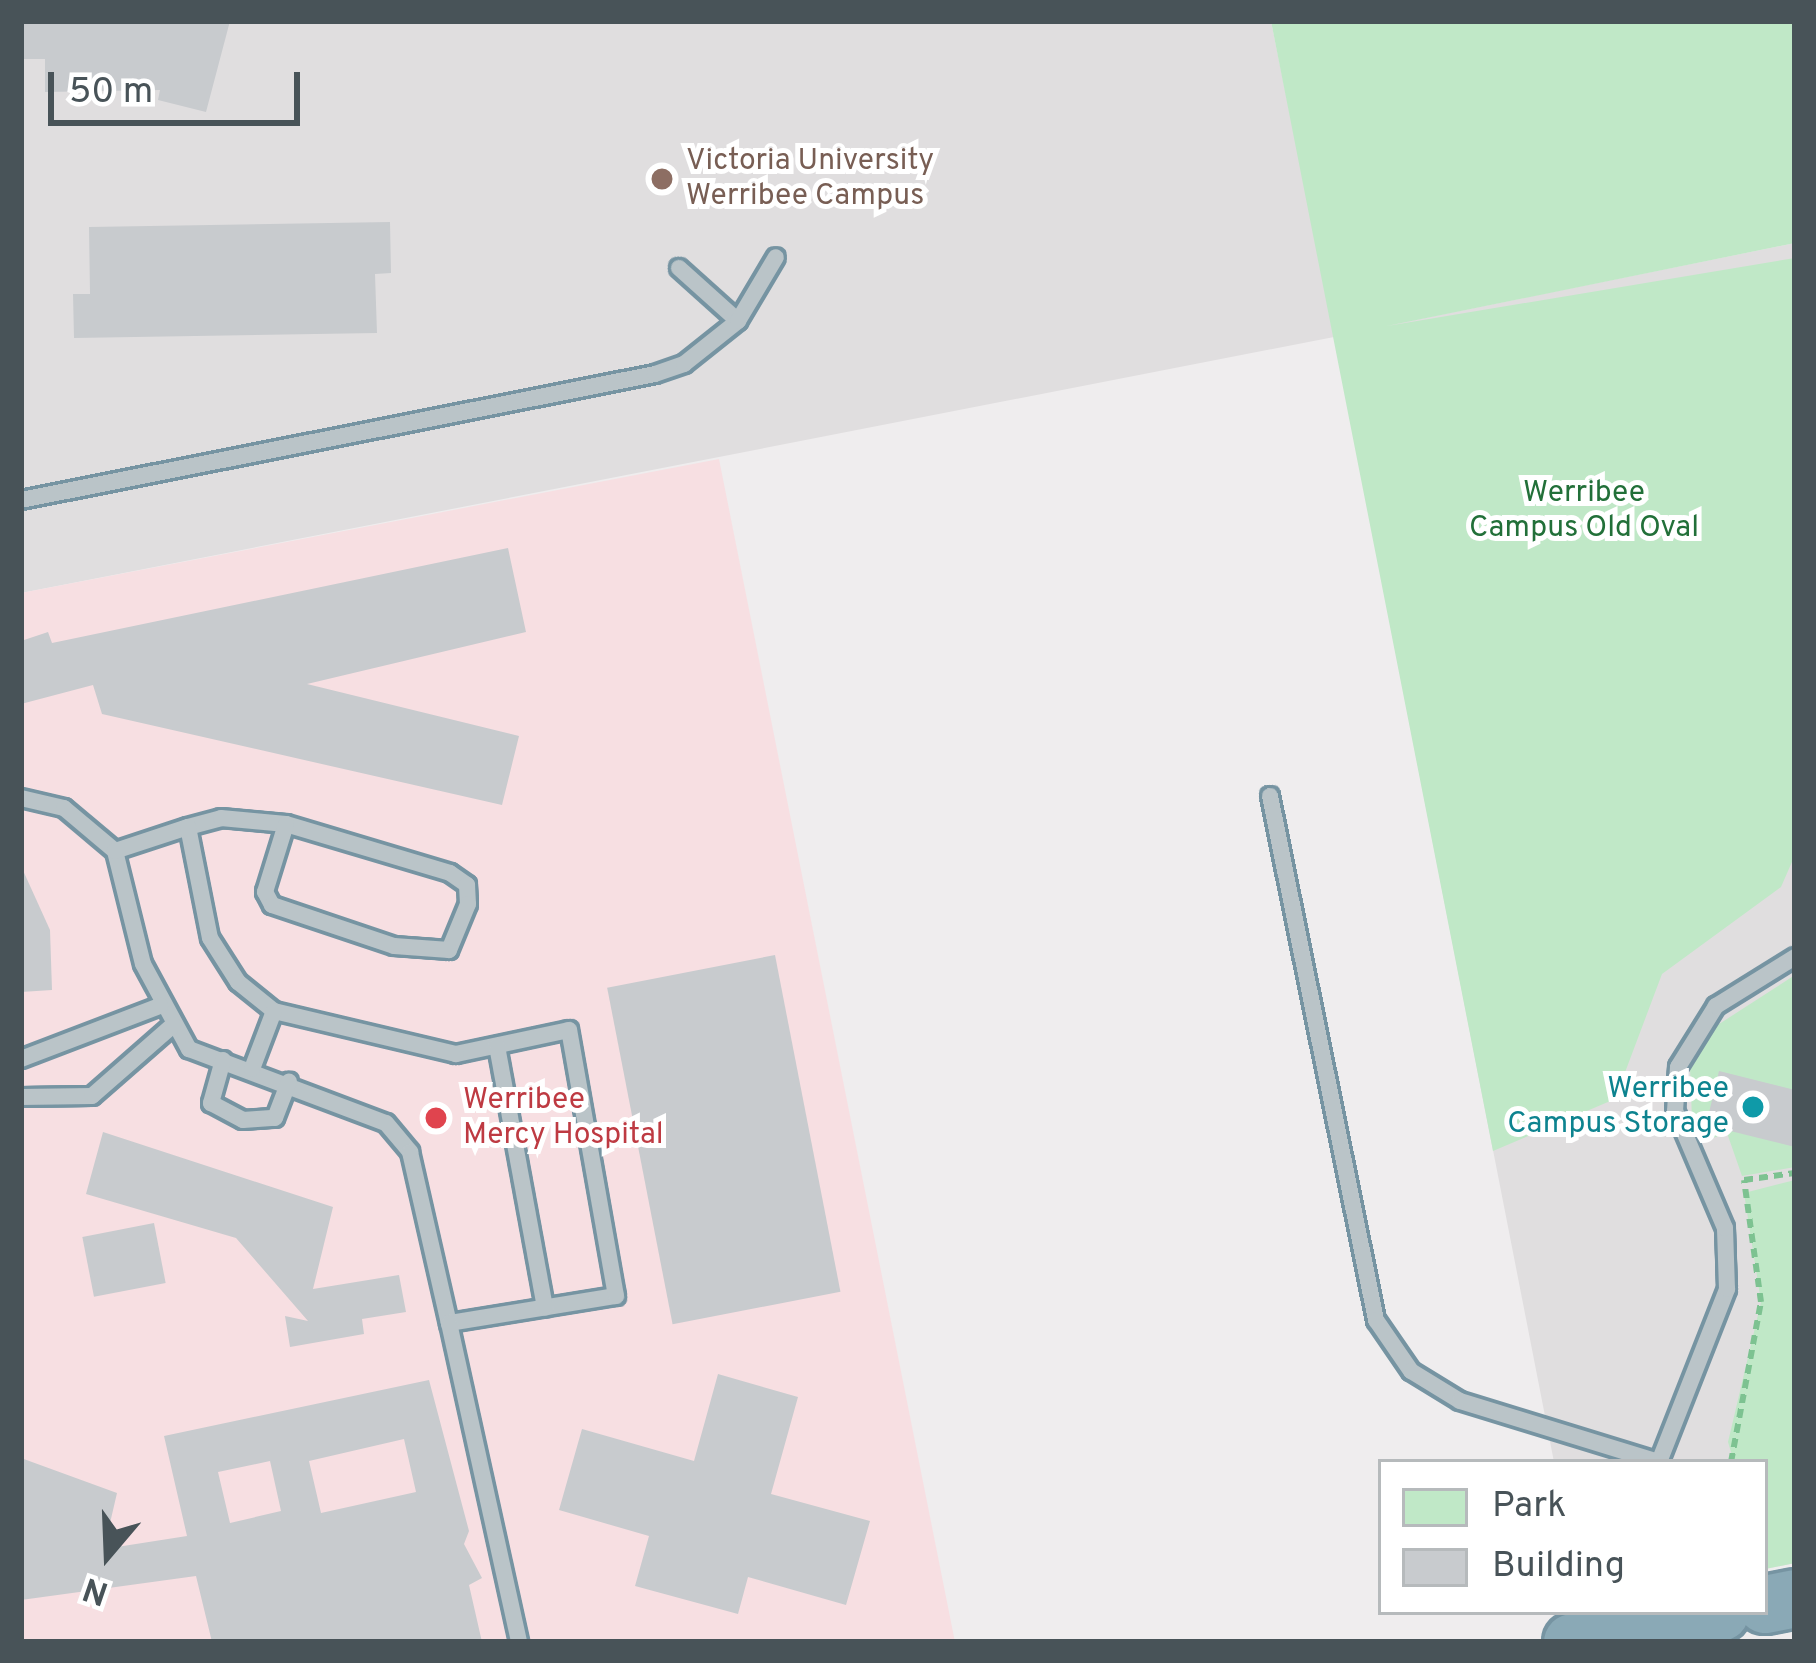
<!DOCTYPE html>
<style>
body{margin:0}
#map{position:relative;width:1816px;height:1663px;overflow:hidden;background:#efedee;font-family:Overpass,sans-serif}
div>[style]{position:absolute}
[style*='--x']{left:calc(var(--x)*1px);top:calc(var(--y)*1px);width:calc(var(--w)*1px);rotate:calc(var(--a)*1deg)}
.education>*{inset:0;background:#e0dedf}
.medical>*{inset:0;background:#f7dfe2}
.green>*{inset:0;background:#c0e8c7}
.building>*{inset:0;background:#c8cbce;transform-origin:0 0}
.path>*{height:6px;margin-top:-3px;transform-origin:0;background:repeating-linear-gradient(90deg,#7dc291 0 9px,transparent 0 15px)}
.roads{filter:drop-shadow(3px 0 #7694a2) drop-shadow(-3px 0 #7694a2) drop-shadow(0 3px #7694a2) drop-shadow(0 -3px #7694a2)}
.lane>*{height:16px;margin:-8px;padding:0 8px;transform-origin:8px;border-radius:8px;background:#bac4c8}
.highway>*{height:57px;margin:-28.5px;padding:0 28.5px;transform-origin:28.5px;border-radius:28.5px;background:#8aa9b6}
.dots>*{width:33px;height:33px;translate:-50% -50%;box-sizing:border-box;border:6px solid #fff;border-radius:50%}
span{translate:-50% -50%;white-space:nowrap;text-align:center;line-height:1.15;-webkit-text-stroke:10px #fff;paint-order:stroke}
.education-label{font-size:30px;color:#785e54}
.left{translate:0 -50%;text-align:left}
.park-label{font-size:30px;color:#227039}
.culture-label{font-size:30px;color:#0d838f}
.right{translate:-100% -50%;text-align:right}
.health-label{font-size:30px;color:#be3a42}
.frame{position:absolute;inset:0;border:24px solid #485358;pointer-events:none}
.legend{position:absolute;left:1378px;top:1459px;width:390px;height:156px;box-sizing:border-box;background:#fff;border:3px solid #b6babc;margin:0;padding:15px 21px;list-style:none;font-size:36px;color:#485358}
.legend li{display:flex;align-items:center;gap:24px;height:60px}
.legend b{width:60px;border:3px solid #b6babc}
.north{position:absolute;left:48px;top:1495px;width:120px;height:120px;-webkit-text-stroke:9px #fff;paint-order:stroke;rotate:199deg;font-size:33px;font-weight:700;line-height:48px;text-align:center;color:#485358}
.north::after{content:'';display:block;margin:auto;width:42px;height:54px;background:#485358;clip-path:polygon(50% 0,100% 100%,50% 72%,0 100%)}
.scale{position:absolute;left:48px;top:72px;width:252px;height:54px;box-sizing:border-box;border:6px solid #485358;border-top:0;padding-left:15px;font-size:36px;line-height:42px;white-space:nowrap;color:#485358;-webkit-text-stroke:9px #fff;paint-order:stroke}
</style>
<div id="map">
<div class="education">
<div style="clip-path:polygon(21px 21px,1271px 21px,1335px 336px,1795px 243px,1795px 1563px,1765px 1569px,1765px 1462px,1554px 1462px,1334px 337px,21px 593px)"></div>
</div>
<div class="medical">
<div style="clip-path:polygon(719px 459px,955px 1642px,21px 1642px,21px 593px)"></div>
</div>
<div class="green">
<div style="clip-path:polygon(1271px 21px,1795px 21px,1795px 243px,1387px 326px,1795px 258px,1795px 855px,1781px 887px,1662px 974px,1615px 1099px,1493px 1151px)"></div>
<div style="clip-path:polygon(1795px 975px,1795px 1167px,1742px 1176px,1727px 1133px,1693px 1145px,1690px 1068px,1716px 1026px)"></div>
<div style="clip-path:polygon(1795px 1180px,1795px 1563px,1765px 1569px,1765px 1462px,1734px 1462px,1728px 1442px,1761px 1302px,1744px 1193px)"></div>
</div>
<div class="building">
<div style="clip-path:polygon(21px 21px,230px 21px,206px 112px,158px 100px,160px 90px,45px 92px,45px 59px,21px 59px)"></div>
<div style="clip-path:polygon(390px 222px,391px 273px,375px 274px,377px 333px,74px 338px,73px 294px,90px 294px,89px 227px)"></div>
<div style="clip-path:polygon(508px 548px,526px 632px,307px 684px,519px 736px,502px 805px,102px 714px,93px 685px,21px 704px,21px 641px,48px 632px,52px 643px)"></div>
<div style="clip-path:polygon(21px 866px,50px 930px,52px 990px,21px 992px)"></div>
<div style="left:775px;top:955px;width:343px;height:171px;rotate:79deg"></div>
<div style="clip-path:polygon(1719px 1071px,1795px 1090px,1795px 1147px,1706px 1125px)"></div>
<div style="clip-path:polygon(103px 1132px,333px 1207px,313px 1289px,399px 1275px,406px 1312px,362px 1319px,364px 1334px,290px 1347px,285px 1316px,308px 1321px,236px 1238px,86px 1194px)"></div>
<div style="left:154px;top:1223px;width:61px;height:73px;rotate:79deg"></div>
<div style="clip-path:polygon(718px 1374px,798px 1397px,771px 1494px,870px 1521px,846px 1605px,748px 1577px,738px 1614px,635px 1586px,649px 1536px,559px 1510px,582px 1429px,694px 1461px)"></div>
<div style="clip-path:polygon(evenodd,429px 1380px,469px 1531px,464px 1544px,482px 1578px,469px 1585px,482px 1642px,212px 1642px,196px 1576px,21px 1600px,21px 1458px,117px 1493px,104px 1549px,187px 1536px,164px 1436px,429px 1380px,404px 1439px,416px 1492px,321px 1513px,309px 1461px,404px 1439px,429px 1380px,270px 1461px,281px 1511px,230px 1523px,218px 1472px,270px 1461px)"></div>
</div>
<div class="path">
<div style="--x:1731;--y:1462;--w:163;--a:-79.4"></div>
<div style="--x:1761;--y:1302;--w:123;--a:-97.9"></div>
<div style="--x:1744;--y:1180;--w:51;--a:-7.8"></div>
</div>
<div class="roads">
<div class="lane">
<div style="--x:679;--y:268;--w:79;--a:41.9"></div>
<div style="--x:21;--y:500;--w:646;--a:-11.24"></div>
<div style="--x:655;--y:374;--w:31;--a:-19"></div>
<div style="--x:684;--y:364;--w:69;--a:-38.5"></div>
<div style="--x:738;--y:321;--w:74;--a:-59.3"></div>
<div style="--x:1270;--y:796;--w:535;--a:78.56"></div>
<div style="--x:1376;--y:1320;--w:62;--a:55.5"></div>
<div style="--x:1411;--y:1371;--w:57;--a:31.5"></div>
<div style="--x:1460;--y:1401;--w:207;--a:17.1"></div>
<div style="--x:21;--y:798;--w:44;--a:13.1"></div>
<div style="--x:64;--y:808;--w:67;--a:40.1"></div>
<div style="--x:115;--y:851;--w:116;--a:76.1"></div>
<div style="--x:143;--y:964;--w:97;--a:61.6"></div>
<div style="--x:189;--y:1049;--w:210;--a:20.6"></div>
<div style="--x:386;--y:1123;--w:38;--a:50"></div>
<div style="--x:410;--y:1152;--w:175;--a:77.2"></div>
<div style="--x:449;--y:1323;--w:169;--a:-9.2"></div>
<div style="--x:616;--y:1296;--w:270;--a:-100"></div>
<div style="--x:569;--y:1030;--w:116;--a:168"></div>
<div style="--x:456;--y:1054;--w:187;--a:-166.7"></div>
<div style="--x:188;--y:827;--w:34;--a:-15"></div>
<div style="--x:221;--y:818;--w:65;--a:5.3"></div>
<div style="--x:286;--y:824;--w:171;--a:16.6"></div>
<div style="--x:450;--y:873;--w:21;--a:35"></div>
<div style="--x:467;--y:885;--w:19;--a:87"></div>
<div style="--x:468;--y:904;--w:50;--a:112.4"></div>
<div style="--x:449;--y:950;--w:55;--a:-175.8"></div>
<div style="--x:394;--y:946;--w:129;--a:-161.4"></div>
<div style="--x:272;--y:905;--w:15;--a:-118"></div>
<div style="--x:265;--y:892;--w:71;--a:-72.8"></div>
<div style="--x:115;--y:851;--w:77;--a:-18.2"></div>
<div style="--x:188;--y:827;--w:113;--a:78.8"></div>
<div style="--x:210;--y:938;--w:52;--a:57.5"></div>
<div style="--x:238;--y:982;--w:46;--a:38.9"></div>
<div style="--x:274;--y:1011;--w:62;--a:110.8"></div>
<div style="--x:497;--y:1046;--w:266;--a:79.6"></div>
<div style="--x:21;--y:1059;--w:149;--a:-20.9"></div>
<div style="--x:223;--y:1060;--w:45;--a:105.6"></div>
<div style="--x:211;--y:1103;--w:36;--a:28"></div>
<div style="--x:243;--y:1120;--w:32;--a:-4"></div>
<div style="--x:275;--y:1118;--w:39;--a:-69"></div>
<div style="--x:21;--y:1097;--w:71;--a:-0.8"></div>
<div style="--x:92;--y:1096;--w:108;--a:-41.2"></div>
<div style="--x:449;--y:1323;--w:327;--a:77.6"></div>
<div style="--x:1659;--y:1462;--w:186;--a:-68.5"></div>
<div style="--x:1727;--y:1289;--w:61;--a:-91.9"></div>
<div style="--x:1725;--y:1228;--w:127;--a:-113.1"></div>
<div style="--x:1675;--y:1111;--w:44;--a:-86.1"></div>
<div style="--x:1678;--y:1067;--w:72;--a:-58.1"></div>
<div style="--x:1716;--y:1006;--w:93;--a:-31.8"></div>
</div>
<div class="highway">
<div style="--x:1765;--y:1604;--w:31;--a:-11"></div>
<div style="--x:1572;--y:1642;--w:151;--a:-11.5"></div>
</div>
</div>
<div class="dots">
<div style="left:662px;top:179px;background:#8d6e63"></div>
<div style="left:1753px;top:1107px;background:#0f9aa8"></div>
<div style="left:436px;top:1118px;background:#e0444e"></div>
</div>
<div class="education-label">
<span class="left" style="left:686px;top:179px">Victoria University<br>Werribee Campus</span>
</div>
<div class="park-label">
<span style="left:1584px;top:511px">Werribee<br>Campus Old Oval</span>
</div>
<div class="culture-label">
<span class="right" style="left:1729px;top:1107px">Werribee<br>Campus Storage</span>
</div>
<div class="health-label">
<span class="left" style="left:463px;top:1118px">Werribee<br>Mercy Hospital</span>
</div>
<div class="frame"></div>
<ul class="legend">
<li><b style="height:33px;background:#c0e8c7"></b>Park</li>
<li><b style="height:33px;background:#c8cbce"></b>Building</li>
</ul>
<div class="north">N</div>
<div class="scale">50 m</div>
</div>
